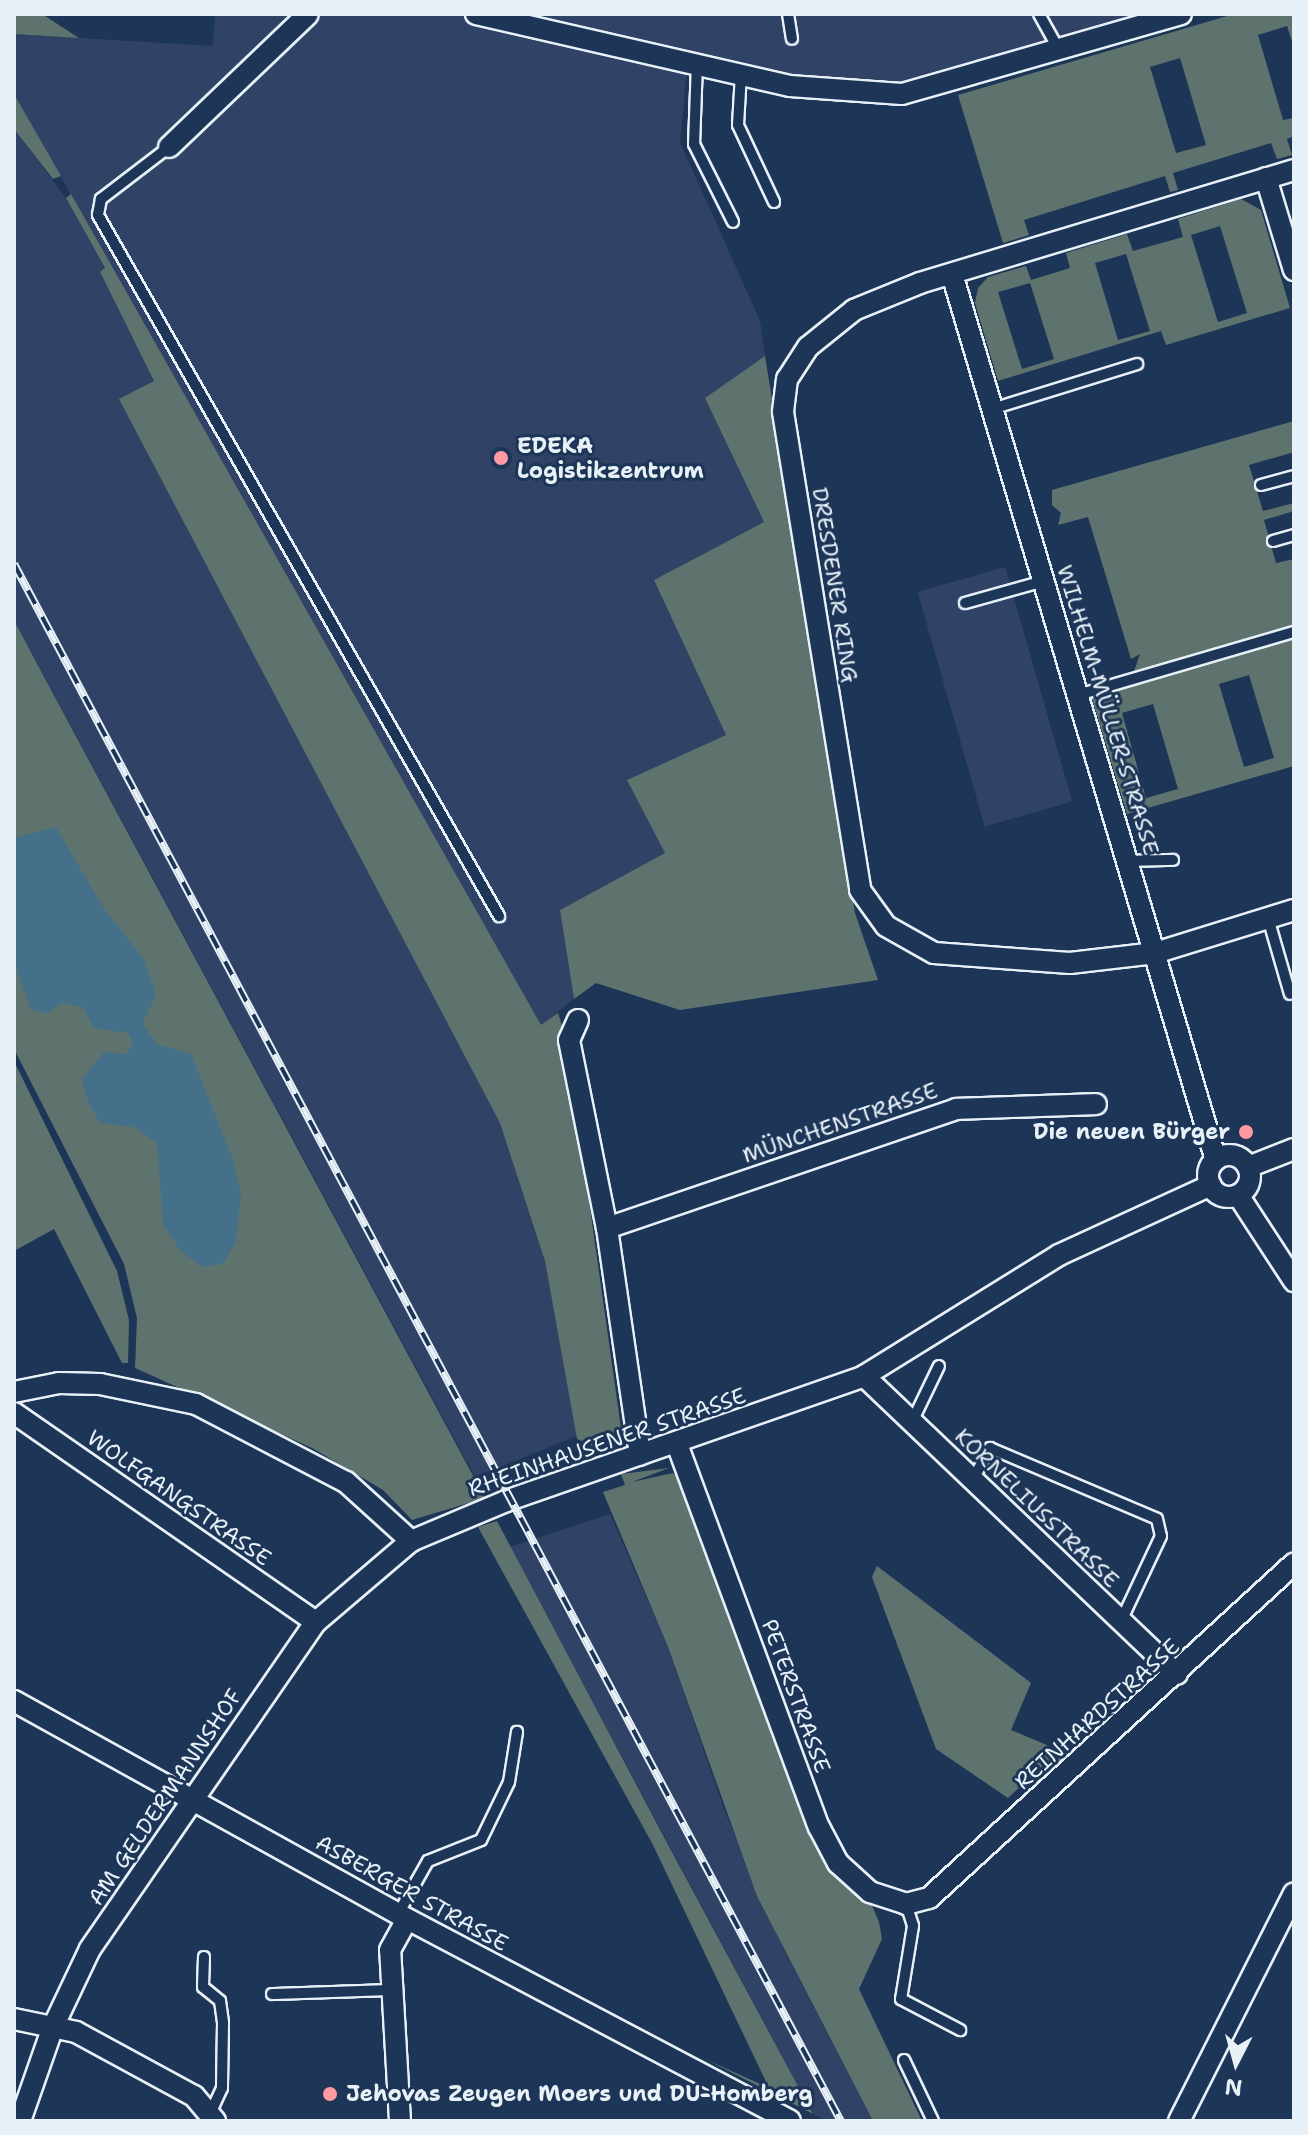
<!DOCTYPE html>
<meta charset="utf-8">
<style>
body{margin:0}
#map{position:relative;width:1308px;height:2135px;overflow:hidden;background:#1d3557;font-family:"Shantell Sans",sans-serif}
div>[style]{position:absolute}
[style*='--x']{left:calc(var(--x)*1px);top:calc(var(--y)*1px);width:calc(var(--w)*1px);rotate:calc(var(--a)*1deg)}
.built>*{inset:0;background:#304366;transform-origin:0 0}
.green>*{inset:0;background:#5e736e}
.water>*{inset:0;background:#45708a}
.roads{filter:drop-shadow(2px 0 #e8f1f8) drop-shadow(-2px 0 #e8f1f8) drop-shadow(0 2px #e8f1f8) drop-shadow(0 -2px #e8f1f8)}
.lane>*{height:10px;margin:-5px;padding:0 5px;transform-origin:5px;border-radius:5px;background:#1d3557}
.street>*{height:20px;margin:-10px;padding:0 10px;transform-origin:10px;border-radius:10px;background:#1d3557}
.street>.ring{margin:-10px;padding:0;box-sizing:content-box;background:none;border:20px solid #1d3557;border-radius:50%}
.rail>*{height:8px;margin-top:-4px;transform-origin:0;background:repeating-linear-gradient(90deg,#1d3557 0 15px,#e8f1f8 0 30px);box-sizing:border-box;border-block:2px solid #e8f1f8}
.dots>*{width:22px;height:22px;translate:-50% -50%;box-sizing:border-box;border:4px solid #1d3557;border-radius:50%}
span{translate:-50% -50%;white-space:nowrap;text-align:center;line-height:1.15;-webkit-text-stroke:6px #1d3557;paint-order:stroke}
.poi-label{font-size:22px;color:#e8f1f8;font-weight:700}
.left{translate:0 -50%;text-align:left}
.right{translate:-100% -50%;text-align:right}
.street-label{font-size:22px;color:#e8f1f8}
.frame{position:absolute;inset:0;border:16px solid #e8f1f8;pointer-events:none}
.north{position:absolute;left:1196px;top:2023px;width:80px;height:80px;-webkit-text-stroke:6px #1d3557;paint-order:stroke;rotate:186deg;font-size:22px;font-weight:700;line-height:32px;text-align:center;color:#e8f1f8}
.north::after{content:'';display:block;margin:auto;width:28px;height:36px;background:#e8f1f8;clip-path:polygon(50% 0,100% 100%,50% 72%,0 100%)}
</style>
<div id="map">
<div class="built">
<div style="clip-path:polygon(215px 14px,1171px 14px,903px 92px,687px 70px,680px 142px,760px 321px,765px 356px,705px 398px,764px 522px,654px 580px,726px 735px,628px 780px,665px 853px,560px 910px,574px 999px,541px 1026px,14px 94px,14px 34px,213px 46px)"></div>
<div style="clip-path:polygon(14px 129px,66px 198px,105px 269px,100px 273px,154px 381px,120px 400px,500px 1123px,527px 1193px,545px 1261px,577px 1436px,475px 1477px,14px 620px)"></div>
<div style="left:1005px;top:567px;width:244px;height:91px;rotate:74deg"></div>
<div style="clip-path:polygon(610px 1514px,668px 1647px,725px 1812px,783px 1948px,873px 2121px,827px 2121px,813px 2114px,510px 1547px)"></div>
</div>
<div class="green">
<div style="clip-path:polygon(14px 14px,42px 14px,79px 38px,14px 34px)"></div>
<div style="clip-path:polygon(evenodd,1234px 14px,1294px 14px,1294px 47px,1287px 26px,1258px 35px,1283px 120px,1294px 118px,1294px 136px,1287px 139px,1292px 155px,1277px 159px,1271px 143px,1173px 173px,1178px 190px,1170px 192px,1165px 176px,1024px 220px,1029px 235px,1003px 243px,958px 95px,1234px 14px,1180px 58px,1206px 145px,1176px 153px,1150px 67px,1180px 58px)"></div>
<div style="clip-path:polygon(14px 94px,61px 176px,53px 179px,14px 129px)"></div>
<div style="clip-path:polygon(71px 194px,541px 1025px,558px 1013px,566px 1038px,621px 1428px,612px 1444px,597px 1448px,577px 1439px,545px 1261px,500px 1123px,119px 399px,154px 381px,100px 272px,105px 268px,66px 198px)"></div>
<div style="clip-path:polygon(evenodd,1241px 199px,1261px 210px,1290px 308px,1166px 345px,1161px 331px,998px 381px,975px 303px,978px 288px,988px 277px,1026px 266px,1031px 280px,1070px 268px,1066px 253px,1127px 234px,1133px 251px,1183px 237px,1178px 219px,1241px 199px,1220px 226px,1247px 313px,1218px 322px,1191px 235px,1220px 226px,1241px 199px,1126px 254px,1150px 331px,1118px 340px,1095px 263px,1126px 254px,1241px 199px,1030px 283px,1054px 359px,1022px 369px,998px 292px,1030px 283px)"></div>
<div style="clip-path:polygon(765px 356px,855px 913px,878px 980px,680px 1010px,596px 983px,574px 999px,560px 910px,665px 853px,627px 780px,726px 735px,654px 580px,764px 522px,705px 398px)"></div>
<div style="clip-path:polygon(evenodd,1294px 421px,1294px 452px,1249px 465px,1263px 511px,1294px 503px,1294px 511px,1264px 520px,1276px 563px,1294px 559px,1294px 766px,1127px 814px,1090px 692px,1132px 677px,1140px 654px,1131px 659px,1088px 517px,1058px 525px,1061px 513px,1052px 505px,1052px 490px,1294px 421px,1249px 675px,1274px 758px,1244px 767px,1219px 684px,1249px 675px,1294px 421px,1153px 704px,1178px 789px,1146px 798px,1122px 713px,1153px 704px)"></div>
<div style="clip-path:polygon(14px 620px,42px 673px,485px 1498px,412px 1520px,383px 1490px,312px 1448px,135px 1368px,137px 1318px,124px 1264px,14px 1049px)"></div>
<div style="clip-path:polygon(14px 1061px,117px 1271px,129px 1320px,128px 1363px,122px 1363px,54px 1229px,14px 1251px)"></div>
<div style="clip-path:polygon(669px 1468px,632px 1482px,673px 1473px,680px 1479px,842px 1877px,871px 1903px,879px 1922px,882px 1939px,859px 1989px,922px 2121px,873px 2121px,757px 1896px,668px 1647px,603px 1492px,625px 1485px,621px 1474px)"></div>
<div style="clip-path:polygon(497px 1521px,665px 1839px,813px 2114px,705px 2059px,769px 2088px,653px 1845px,478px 1527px)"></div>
<div style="clip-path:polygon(877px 1566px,1031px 1683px,1011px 1730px,1068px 1754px,1071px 1759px,1063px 1768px,1045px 1764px,1008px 1798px,936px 1749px,872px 1577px)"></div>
</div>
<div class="water">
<div style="clip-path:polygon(56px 827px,103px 907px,144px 960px,156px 994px,143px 1023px,156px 1044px,191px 1054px,233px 1160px,241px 1195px,236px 1241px,224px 1263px,202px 1267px,180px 1250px,163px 1224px,157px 1143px,134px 1127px,100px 1123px,88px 1102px,82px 1079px,104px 1052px,127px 1054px,133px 1043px,128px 1033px,94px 1028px,83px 1007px,61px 1003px,48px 1013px,31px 1010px,14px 963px,14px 838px)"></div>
</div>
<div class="roads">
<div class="lane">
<div style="--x:788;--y:14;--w:25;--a:81"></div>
<div style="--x:1039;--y:14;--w:41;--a:60.9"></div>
<div style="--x:697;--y:63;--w:81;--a:92.1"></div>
<div style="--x:694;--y:144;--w:87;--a:63.4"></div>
<div style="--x:741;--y:74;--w:51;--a:93.4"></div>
<div style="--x:738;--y:125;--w:85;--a:64.9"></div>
<div style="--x:169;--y:147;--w:86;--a:142.6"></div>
<div style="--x:101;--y:199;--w:16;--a:101"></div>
<div style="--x:98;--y:215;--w:808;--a:60.23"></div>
<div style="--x:992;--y:409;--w:152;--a:-17.2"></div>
<div style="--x:1261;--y:485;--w:34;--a:-15"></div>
<div style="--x:1273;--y:541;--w:22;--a:-16"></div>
<div style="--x:965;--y:603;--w:82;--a:-15.6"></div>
<div style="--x:1078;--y:695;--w:225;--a:-16.3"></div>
<div style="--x:1128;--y:861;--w:45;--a:-1.3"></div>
<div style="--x:1268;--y:918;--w:79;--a:73.9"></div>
<div style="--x:912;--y:1422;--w:62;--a:-64.3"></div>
<div style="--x:972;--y:1481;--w:38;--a:-61"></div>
<div style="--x:990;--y:1448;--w:181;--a:23"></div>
<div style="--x:1157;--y:1519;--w:17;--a:77"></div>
<div style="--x:1161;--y:1536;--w:94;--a:115.2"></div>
<div style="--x:906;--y:1904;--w:23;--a:72"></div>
<div style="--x:913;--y:1926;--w:74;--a:99.3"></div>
<div style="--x:901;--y:1999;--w:67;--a:27.7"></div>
<div style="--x:398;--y:1914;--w:61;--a:-60.5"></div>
<div style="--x:428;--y:1861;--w:57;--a:-21.6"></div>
<div style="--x:481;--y:1840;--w:64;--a:-64.2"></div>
<div style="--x:509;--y:1782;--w:51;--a:-80.9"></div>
<div style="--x:204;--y:1957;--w:30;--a:92"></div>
<div style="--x:203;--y:1987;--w:22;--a:39"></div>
<div style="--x:220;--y:2001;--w:22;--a:82"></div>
<div style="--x:223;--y:2023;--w:65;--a:90.9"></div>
<div style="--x:222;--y:2088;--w:29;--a:115"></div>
<div style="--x:272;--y:1994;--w:120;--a:-1.9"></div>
<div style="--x:904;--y:2060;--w:68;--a:64.6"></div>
</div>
<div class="street">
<div style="--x:476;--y:14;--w:322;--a:12.9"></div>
<div style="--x:790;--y:86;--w:112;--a:4.1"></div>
<div style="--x:902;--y:94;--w:290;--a:-16"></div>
<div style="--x:169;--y:147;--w:192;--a:-43.7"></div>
<div style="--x:1294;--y:170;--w:391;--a:163.2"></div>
<div style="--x:920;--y:283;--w:71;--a:157.8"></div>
<div style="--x:854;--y:310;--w:59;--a:141.2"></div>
<div style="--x:808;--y:347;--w:38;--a:123"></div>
<div style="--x:787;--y:379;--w:33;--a:97"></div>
<div style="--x:783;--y:412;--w:484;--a:80.8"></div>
<div style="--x:860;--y:890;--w:44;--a:54.2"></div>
<div style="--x:886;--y:926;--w:55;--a:29.4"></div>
<div style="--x:934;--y:953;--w:136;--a:4.2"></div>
<div style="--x:1070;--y:963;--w:86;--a:-6.7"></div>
<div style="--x:1155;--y:953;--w:145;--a:-17.2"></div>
<div style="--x:1266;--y:178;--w:96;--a:73.1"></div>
<div style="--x:952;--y:274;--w:924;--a:73.41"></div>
<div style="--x:578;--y:1020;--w:22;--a:114"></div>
<div style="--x:569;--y:1040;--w:192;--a:78.6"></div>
<div style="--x:607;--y:1228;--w:229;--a:81.7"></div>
<div class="ring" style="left:1208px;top:1155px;width:22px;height:22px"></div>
<div style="--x:1248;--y:1167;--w:49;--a:-21.4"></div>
<div style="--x:1238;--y:1195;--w:103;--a:56.9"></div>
<div style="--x:607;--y:1228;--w:369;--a:-18.8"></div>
<div style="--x:956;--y:1109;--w:140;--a:-2"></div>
<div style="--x:864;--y:1376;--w:432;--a:43.6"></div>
<div style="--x:14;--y:1392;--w:46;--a:-11.3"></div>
<div style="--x:59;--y:1383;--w:41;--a:1.4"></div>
<div style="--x:100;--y:1384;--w:98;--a:11.8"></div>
<div style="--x:196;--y:1404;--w:169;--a:27.5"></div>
<div style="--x:346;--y:1482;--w:88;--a:42.2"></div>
<div style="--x:14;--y:1413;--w:367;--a:34.7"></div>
<div style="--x:677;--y:1444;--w:408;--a:69.7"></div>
<div style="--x:819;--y:1827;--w:41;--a:62.2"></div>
<div style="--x:838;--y:1863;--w:43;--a:42.2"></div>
<div style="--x:870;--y:1892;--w:38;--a:18"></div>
<div style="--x:906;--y:1904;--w:24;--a:-15"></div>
<div style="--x:929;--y:1898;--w:495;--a:-42.5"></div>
<div style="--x:14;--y:1701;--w:439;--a:29"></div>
<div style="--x:398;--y:1914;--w:443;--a:27.8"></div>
<div style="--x:14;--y:2019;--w:63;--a:11.8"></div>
<div style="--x:76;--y:2032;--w:134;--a:28.5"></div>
<div style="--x:194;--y:2096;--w:33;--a:50"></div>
<div style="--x:20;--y:2121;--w:100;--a:-70.7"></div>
<div style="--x:53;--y:2027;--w:86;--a:-64.6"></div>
<div style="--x:90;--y:1949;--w:397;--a:-55.4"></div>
<div style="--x:316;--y:1622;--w:125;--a:-40.5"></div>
<div style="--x:411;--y:1541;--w:103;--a:-22.8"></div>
<div style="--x:506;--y:1501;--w:379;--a:-19.2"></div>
<div style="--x:864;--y:1376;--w:229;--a:-31.8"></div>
<div style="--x:1059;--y:1255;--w:167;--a:-24.7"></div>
<div style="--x:400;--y:2121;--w:171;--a:-93.3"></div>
<div style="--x:390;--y:1950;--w:35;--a:-61"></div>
<div style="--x:1179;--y:2121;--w:255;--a:-63.2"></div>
</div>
</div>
<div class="rail">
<div style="--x:14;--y:564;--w:1763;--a:62.03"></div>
</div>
<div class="dots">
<div style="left:501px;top:458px;background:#ff9aa2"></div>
<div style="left:1246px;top:1132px;background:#ff9aa2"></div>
<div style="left:330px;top:2094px;background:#ff9aa2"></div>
</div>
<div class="poi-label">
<span class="left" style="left:517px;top:458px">EDEKA<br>Logistikzentrum</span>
<span class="right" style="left:1230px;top:1132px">Die neuen Bürger</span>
<span class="left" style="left:346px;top:2094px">Jehovas Zeugen Moers und DU-Homberg</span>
</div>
<div class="street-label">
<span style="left:835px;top:585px;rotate:81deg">DRESDENER RING</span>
<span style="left:1108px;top:710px;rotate:73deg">WILHELM-MÜLLER-STRASSE</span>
<span style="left:840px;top:1123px;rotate:-19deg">MÜNCHENSTRASSE</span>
<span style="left:607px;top:1442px;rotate:-19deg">RHEINHAUSENER STRASSE</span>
<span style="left:179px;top:1498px;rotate:35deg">WOLFGANGSTRASSE</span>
<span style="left:1037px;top:1508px;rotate:44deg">KORNELIUSSTRASSE</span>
<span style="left:796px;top:1696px;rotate:70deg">PETERSTRASSE</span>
<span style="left:1097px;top:1714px;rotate:-42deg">REINHARDSTRASSE</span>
<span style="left:165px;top:1797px;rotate:-56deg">AM GELDERMANNSHOF</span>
<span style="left:412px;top:1893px;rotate:29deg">ASBERGER STRASSE</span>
</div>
<div class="frame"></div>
<div class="north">N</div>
</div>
